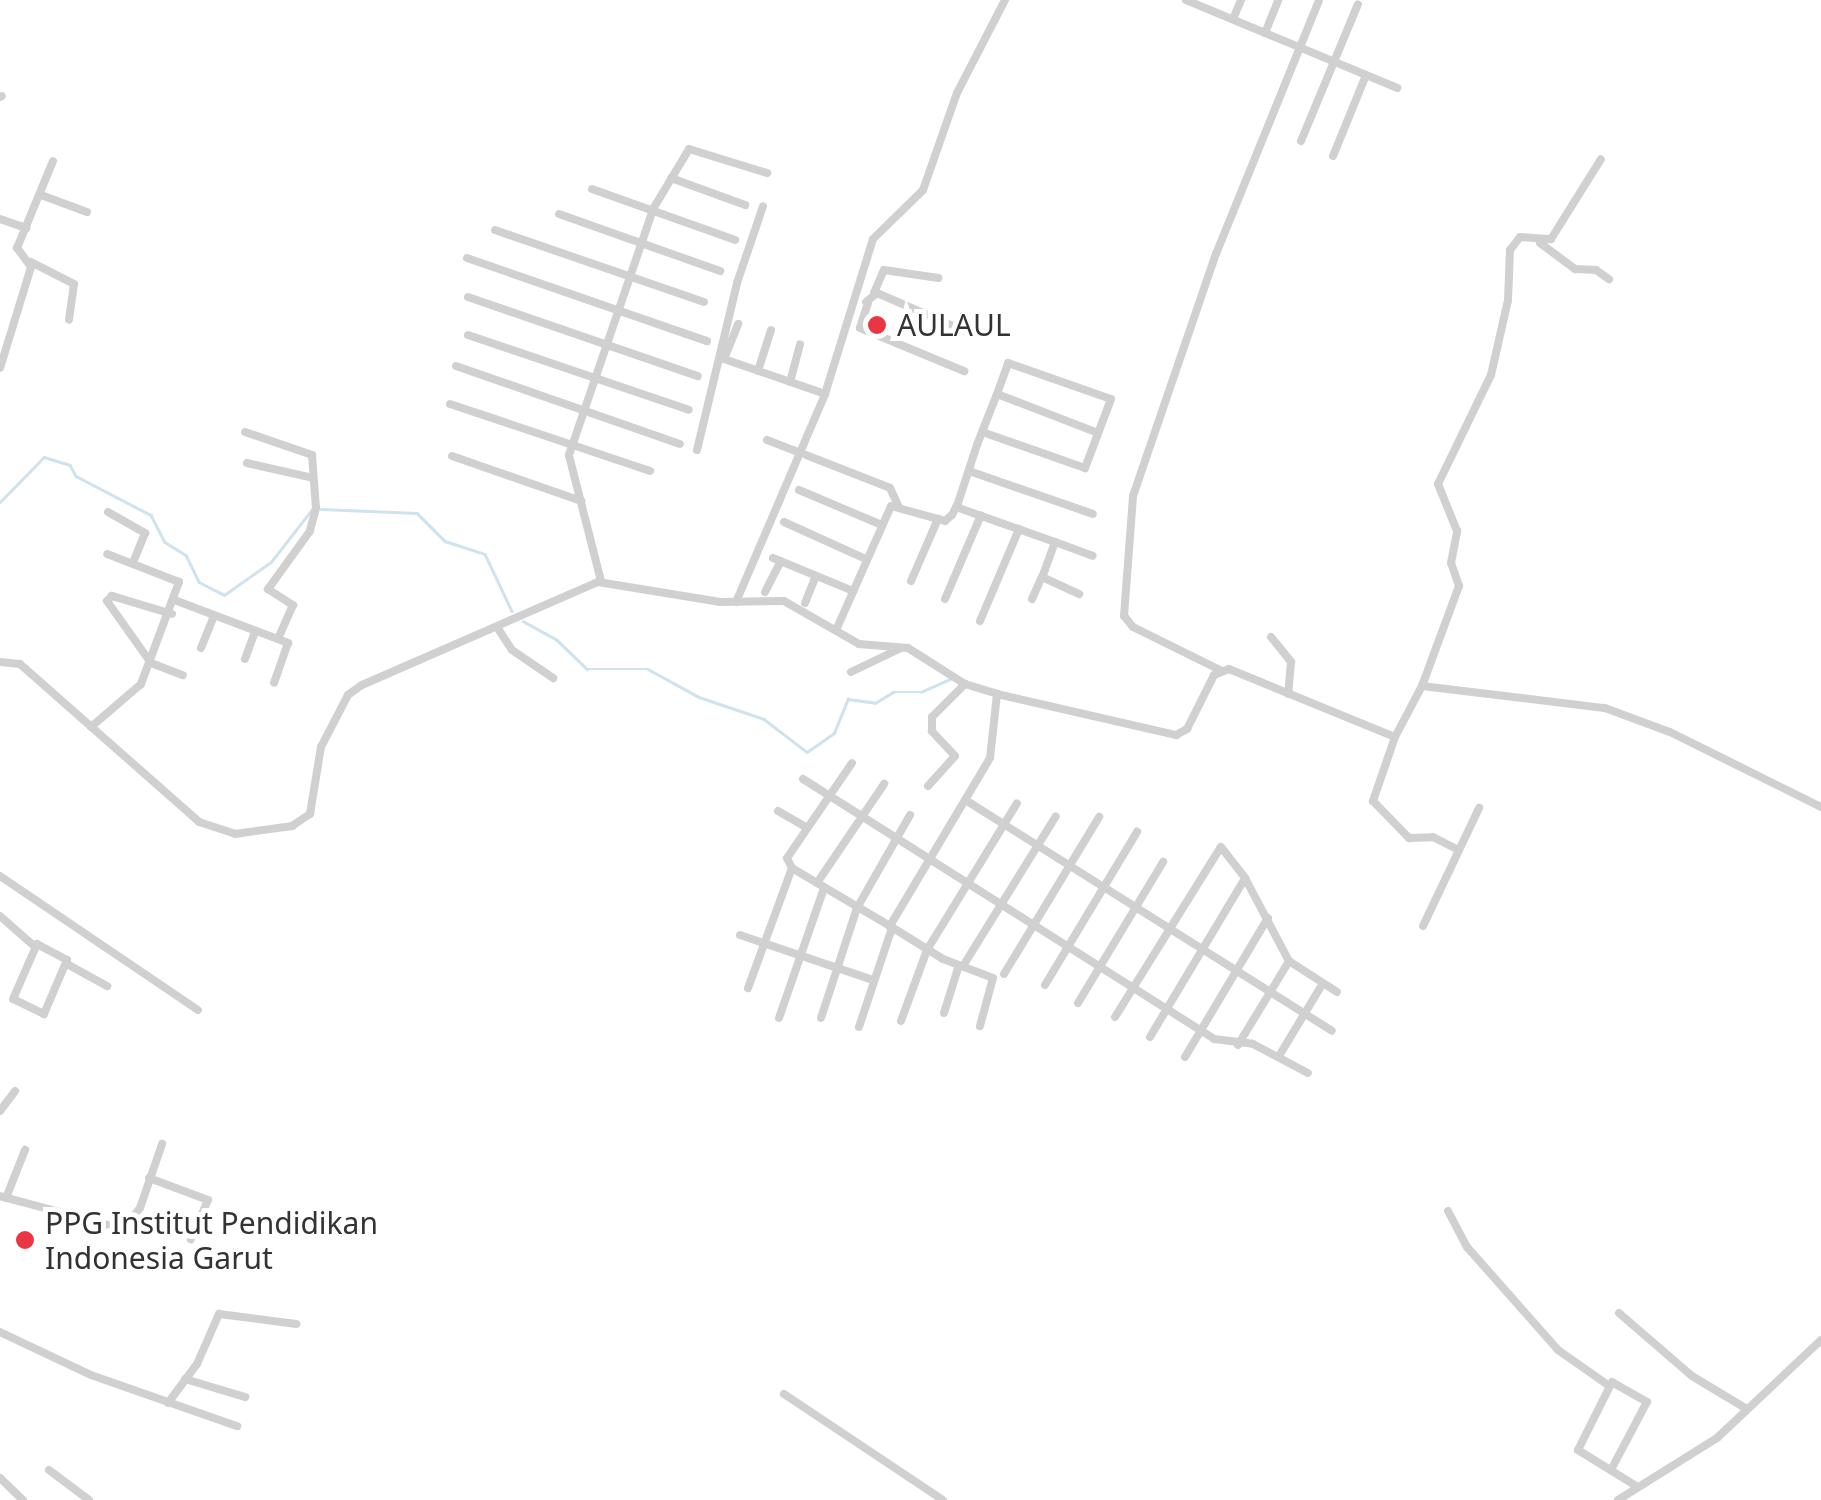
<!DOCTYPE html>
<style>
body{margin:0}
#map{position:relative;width:1821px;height:1500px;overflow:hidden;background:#fff;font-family:"Noto Sans",sans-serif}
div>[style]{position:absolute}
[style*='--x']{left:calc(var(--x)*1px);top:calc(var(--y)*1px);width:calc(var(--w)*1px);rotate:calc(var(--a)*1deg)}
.stream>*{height:2.5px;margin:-1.25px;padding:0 1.25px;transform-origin:1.25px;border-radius:1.25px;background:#cee2ef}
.street>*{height:8px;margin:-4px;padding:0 4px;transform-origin:4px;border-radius:4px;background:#d0d0d0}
.dots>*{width:28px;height:28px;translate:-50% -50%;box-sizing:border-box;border:5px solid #fff;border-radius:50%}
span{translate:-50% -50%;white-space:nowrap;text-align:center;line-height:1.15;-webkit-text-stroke:10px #fff;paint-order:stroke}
.poi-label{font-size:30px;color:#333}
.left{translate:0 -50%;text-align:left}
</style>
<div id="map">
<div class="stream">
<div style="--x:0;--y:502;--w:63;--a:-45.6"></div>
<div style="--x:44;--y:457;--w:27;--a:17"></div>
<div style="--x:70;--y:465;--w:13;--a:61"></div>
<div style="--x:76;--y:476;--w:85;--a:27.5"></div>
<div style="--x:151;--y:515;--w:30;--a:63"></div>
<div style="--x:165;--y:542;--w:25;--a:32"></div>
<div style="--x:186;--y:555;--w:30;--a:64"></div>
<div style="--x:199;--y:582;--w:28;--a:27"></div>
<div style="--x:224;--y:595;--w:57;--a:-35.1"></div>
<div style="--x:271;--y:562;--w:68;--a:-52.1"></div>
<div style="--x:321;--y:509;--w:96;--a:2.4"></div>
<div style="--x:417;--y:513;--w:40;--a:45"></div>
<div style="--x:445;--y:541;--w:42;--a:18"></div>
<div style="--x:485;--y:554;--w:63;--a:64.7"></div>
<div style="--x:523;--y:621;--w:39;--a:29"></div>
<div style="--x:557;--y:640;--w:42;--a:44"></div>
<div style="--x:587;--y:669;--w:61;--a:0"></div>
<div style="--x:648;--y:669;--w:58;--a:28.8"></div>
<div style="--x:699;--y:697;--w:69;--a:18.7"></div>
<div style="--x:764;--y:719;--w:54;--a:37.5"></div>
<div style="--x:807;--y:752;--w:33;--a:-35"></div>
<div style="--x:834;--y:733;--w:37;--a:-68"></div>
<div style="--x:848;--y:699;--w:27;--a:8"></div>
<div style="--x:875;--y:703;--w:21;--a:-31"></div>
<div style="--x:893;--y:692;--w:28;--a:0"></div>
<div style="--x:921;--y:692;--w:34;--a:-24"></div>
</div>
<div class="street">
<div style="--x:1186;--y:0;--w:229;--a:22.6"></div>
<div style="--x:1233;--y:19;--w:21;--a:-67"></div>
<div style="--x:1265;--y:33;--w:35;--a:-68"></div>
<div style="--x:0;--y:97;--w:2;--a:-27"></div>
<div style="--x:1301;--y:141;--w:148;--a:-67.4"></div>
<div style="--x:1333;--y:156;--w:87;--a:-67.8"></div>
<div style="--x:671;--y:178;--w:79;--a:20"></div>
<div style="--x:592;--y:189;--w:152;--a:19.6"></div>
<div style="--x:41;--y:195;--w:49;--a:20.3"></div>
<div style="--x:559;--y:214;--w:171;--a:19.5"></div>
<div style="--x:0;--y:219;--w:28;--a:19"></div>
<div style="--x:495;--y:230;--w:221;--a:19"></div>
<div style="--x:1540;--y:243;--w:44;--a:36.6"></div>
<div style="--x:1575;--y:269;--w:21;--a:3"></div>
<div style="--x:1596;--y:270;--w:16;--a:35"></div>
<div style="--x:467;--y:258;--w:254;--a:19.1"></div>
<div style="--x:31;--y:262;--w:48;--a:27.1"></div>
<div style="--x:74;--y:284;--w:36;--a:98"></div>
<div style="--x:874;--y:293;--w:25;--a:-67"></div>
<div style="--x:884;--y:270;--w:55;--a:8.4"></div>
<div style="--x:468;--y:297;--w:243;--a:19"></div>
<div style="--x:866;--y:302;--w:14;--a:-39"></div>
<div style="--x:877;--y:293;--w:106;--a:23.4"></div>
<div style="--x:868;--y:303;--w:26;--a:108"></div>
<div style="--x:860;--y:328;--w:113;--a:22.5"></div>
<div style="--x:468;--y:335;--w:233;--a:18.7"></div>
<div style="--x:724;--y:359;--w:38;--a:-68"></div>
<div style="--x:727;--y:360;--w:104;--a:19.1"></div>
<div style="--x:456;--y:366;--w:237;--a:19.2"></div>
<div style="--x:0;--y:368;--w:106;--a:-72.9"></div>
<div style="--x:31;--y:267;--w:24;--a:-126"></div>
<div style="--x:17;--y:248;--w:94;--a:-67.5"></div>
<div style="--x:758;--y:371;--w:43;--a:-72.4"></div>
<div style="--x:790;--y:382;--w:39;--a:-75"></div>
<div style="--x:997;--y:394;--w:108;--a:21.1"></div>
<div style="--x:450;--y:404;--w:211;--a:18.5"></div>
<div style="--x:245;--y:432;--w:71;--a:18.9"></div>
<div style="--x:312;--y:455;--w:53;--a:85.7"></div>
<div style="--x:316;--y:508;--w:24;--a:105"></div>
<div style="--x:310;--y:531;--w:72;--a:125.9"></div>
<div style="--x:268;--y:589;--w:30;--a:33"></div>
<div style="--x:293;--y:605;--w:37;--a:114"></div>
<div style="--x:767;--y:440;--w:36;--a:21"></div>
<div style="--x:697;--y:450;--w:172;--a:-76.5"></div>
<div style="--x:737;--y:283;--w:81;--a:-71.3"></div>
<div style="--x:806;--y:455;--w:90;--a:21.4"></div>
<div style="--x:890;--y:488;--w:19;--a:65"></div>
<div style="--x:452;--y:456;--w:137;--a:19.2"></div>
<div style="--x:247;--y:463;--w:64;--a:12.7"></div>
<div style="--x:969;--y:471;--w:131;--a:19.1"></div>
<div style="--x:799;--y:490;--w:90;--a:22.9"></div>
<div style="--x:956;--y:507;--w:105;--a:19.5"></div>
<div style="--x:1055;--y:542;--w:37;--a:110"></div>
<div style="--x:1042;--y:577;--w:41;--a:24.7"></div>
<div style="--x:108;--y:512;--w:43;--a:29.6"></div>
<div style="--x:145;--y:533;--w:31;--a:112"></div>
<div style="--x:784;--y:522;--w:90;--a:24.3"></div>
<div style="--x:1055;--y:542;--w:40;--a:20.2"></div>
<div style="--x:773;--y:558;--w:87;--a:22.4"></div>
<div style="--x:601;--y:581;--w:130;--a:-104.3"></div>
<div style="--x:569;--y:455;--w:260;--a:-71.1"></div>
<div style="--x:653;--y:209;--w:70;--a:-59"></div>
<div style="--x:689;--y:149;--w:82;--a:17.1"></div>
<div style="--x:911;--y:581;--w:68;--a:-66.5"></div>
<div style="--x:765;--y:592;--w:35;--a:-63"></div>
<div style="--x:945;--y:599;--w:91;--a:-66.8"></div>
<div style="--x:1032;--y:599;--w:24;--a:-66"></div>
<div style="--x:177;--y:601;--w:119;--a:20.7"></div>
<div style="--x:288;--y:643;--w:42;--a:109.3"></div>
<div style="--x:736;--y:602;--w:226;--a:-66.8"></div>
<div style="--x:825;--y:394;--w:162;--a:-72.8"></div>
<div style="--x:873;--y:239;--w:70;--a:-44.4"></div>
<div style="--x:923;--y:190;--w:103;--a:-70.7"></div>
<div style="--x:957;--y:93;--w:105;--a:-62.7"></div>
<div style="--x:805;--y:603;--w:29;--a:-68"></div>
<div style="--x:172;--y:614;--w:63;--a:-163.3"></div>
<div style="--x:112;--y:596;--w:7;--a:135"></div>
<div style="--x:107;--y:601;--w:76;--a:54.6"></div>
<div style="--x:151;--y:663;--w:34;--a:21"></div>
<div style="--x:980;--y:621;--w:100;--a:-67"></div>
<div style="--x:497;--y:627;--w:27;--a:57"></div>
<div style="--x:512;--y:650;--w:50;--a:34.3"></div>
<div style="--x:837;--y:628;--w:133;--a:-66.1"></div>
<div style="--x:891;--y:506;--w:56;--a:15.5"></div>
<div style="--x:945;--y:521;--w:9;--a:-41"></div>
<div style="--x:952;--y:515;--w:13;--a:-63"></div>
<div style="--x:958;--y:503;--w:61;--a:-71.9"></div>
<div style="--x:977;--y:445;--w:14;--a:-69"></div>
<div style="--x:982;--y:432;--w:41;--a:-68.5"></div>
<div style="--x:997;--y:394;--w:33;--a:-70"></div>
<div style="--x:1008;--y:363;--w:109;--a:19.3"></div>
<div style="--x:1111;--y:399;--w:74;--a:110.6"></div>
<div style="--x:1085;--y:468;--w:109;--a:-160.7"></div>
<div style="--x:1271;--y:637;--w:32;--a:51"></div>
<div style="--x:1291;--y:662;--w:32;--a:95"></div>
<div style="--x:201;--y:648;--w:35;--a:-68"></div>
<div style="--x:245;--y:659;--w:30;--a:-70"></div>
<div style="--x:0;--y:662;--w:20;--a:6"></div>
<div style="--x:20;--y:664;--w:239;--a:41.4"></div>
<div style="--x:199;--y:822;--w:38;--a:18"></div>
<div style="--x:235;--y:834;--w:58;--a:-8"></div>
<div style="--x:292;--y:826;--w:22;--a:-34"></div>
<div style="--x:310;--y:814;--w:68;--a:-80.7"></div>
<div style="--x:321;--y:747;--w:59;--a:-62.6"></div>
<div style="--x:348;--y:695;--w:17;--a:-36"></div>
<div style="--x:362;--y:685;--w:257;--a:-23.6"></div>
<div style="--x:598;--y:582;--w:124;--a:9.3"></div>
<div style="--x:720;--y:602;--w:64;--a:-0.9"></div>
<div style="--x:784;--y:601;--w:86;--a:29.8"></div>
<div style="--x:859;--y:644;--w:49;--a:4.7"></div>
<div style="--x:908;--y:648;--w:67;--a:32.3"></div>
<div style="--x:965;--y:684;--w:34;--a:17"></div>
<div style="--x:997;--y:694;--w:64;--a:96.2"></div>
<div style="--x:990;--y:758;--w:196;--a:120.8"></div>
<div style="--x:890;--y:926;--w:114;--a:-149.4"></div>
<div style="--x:792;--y:868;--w:128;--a:110.1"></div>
<div style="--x:1220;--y:670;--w:97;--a:-153.7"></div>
<div style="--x:1133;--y:627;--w:14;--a:-129"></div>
<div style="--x:1124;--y:616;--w:120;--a:-85.7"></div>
<div style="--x:1133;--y:496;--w:256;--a:-71.1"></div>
<div style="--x:1216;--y:254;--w:274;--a:-67.9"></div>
<div style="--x:851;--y:672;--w:55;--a:-25.6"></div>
<div style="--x:1422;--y:686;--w:184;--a:6.9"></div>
<div style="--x:1605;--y:708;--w:69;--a:20.3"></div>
<div style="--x:1670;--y:732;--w:169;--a:26.4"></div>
<div style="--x:997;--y:694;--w:184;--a:12.9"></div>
<div style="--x:1176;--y:735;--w:13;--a:-29"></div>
<div style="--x:1187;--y:729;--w:60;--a:-63.4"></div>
<div style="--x:1214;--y:675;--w:16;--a:-22"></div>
<div style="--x:1229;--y:669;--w:179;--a:22.3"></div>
<div style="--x:1395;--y:737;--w:58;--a:-62.1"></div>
<div style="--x:1422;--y:686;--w:107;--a:-69.7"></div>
<div style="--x:1459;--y:586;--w:24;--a:-109"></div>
<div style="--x:1451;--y:563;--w:33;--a:-79"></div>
<div style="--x:1457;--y:531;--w:51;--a:-112"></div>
<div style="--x:1438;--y:484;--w:121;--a:-64.1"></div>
<div style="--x:1491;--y:375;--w:77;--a:-77.2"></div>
<div style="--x:1508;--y:300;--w:50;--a:-87.7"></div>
<div style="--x:1510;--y:250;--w:16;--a:-52"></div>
<div style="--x:1520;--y:237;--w:31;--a:4"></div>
<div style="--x:1551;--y:239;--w:94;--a:-58"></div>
<div style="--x:91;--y:727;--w:66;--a:-40.7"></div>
<div style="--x:141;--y:684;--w:109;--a:-69.6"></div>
<div style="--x:179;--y:582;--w:77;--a:-158.7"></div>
<div style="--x:1395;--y:737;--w:68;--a:109"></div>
<div style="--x:1373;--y:801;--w:52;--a:45.8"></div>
<div style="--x:1409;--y:838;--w:24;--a:-2"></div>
<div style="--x:1433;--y:837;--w:27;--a:27"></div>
<div style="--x:803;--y:779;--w:486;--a:32.3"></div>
<div style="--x:1214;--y:1039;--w:39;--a:7"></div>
<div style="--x:1253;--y:1044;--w:62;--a:27.8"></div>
<div style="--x:928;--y:786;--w:40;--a:-48"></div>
<div style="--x:955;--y:756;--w:34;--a:-133"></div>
<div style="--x:932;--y:731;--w:14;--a:-90"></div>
<div style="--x:932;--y:717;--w:47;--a:-45"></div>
<div style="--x:967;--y:801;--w:431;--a:32.2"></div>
<div style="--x:778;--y:811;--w:34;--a:30"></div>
<div style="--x:792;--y:868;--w:11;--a:-117"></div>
<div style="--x:787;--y:858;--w:115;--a:-55.6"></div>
<div style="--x:0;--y:876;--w:239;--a:34.1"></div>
<div style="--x:817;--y:883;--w:120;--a:-55.9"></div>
<div style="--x:0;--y:916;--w:45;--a:41.4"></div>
<div style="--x:890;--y:926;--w:62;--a:31.9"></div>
<div style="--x:943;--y:959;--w:53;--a:20.8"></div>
<div style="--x:993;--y:978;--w:50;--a:105.2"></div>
<div style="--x:1423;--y:926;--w:131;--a:-64.6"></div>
<div style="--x:740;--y:935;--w:140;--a:18.7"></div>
<div style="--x:37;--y:944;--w:34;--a:28"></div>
<div style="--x:67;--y:960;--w:59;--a:113.1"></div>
<div style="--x:44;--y:1014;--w:34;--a:-154"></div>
<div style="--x:13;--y:999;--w:60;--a:-66.4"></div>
<div style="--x:67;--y:964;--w:46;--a:28.8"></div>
<div style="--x:963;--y:966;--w:176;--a:-58.2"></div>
<div style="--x:1004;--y:974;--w:184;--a:-58.8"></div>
<div style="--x:1045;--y:985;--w:179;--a:-59"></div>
<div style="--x:1078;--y:1003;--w:165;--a:-58.9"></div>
<div style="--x:944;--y:1013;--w:50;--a:-72.6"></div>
<div style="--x:1115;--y:1017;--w:200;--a:-58.1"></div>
<div style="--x:1221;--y:847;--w:39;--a:52"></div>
<div style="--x:1245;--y:878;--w:94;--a:62.1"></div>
<div style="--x:1289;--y:961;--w:57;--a:32.9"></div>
<div style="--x:779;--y:1018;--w:138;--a:-70.9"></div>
<div style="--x:821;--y:1018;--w:116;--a:-71.9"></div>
<div style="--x:857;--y:908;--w:107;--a:-60.3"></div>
<div style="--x:901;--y:1021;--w:76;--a:-69.9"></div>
<div style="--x:927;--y:950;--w:172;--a:-58.5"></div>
<div style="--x:859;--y:1027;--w:104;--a:-71.6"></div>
<div style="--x:1150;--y:1037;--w:185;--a:-59.1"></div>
<div style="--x:1238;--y:1045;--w:98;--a:-58.7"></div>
<div style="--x:1279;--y:1056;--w:85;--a:-58.9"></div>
<div style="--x:1185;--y:1057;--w:162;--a:-59.2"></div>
<div style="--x:0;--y:1111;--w:25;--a:-53"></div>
<div style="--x:149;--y:1178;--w:63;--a:20.4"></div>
<div style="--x:208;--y:1200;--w:43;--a:113.6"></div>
<div style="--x:0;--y:1196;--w:127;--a:15"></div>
<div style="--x:123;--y:1229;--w:27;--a:-51"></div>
<div style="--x:140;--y:1208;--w:68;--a:-71"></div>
<div style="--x:6;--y:1198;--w:52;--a:-68.4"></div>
<div style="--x:1448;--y:1211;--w:41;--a:62.2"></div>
<div style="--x:1467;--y:1247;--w:137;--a:48.5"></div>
<div style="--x:1558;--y:1350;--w:61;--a:35"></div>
<div style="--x:1619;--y:1313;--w:96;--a:40.8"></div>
<div style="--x:1692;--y:1376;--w:64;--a:31"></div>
<div style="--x:0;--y:1332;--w:101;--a:25.3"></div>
<div style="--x:91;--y:1375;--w:155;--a:19.3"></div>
<div style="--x:185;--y:1379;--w:63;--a:16.7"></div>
<div style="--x:784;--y:1394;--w:191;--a:33.7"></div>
<div style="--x:168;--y:1403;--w:49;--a:-53.4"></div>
<div style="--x:197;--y:1364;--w:55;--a:-66.3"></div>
<div style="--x:219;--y:1314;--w:78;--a:7.4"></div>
<div style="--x:1612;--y:1468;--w:75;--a:-62.1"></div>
<div style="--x:1647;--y:1402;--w:40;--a:-150.3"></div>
<div style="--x:1612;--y:1382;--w:76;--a:116.6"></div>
<div style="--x:1578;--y:1450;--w:70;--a:31.7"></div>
<div style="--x:49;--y:1470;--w:50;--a:36.9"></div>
<div style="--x:0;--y:1478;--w:32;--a:44"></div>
<div style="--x:1618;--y:1500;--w:117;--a:-32.1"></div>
<div style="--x:1717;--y:1438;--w:143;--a:-43.3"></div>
</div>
<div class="dots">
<div style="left:877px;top:325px;background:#ea3543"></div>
<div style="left:25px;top:1240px;background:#ea3543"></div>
</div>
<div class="poi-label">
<span class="left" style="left:897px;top:325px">AULAUL</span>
<span class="left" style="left:45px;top:1240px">PPG Institut Pendidikan<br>Indonesia Garut</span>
</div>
</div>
